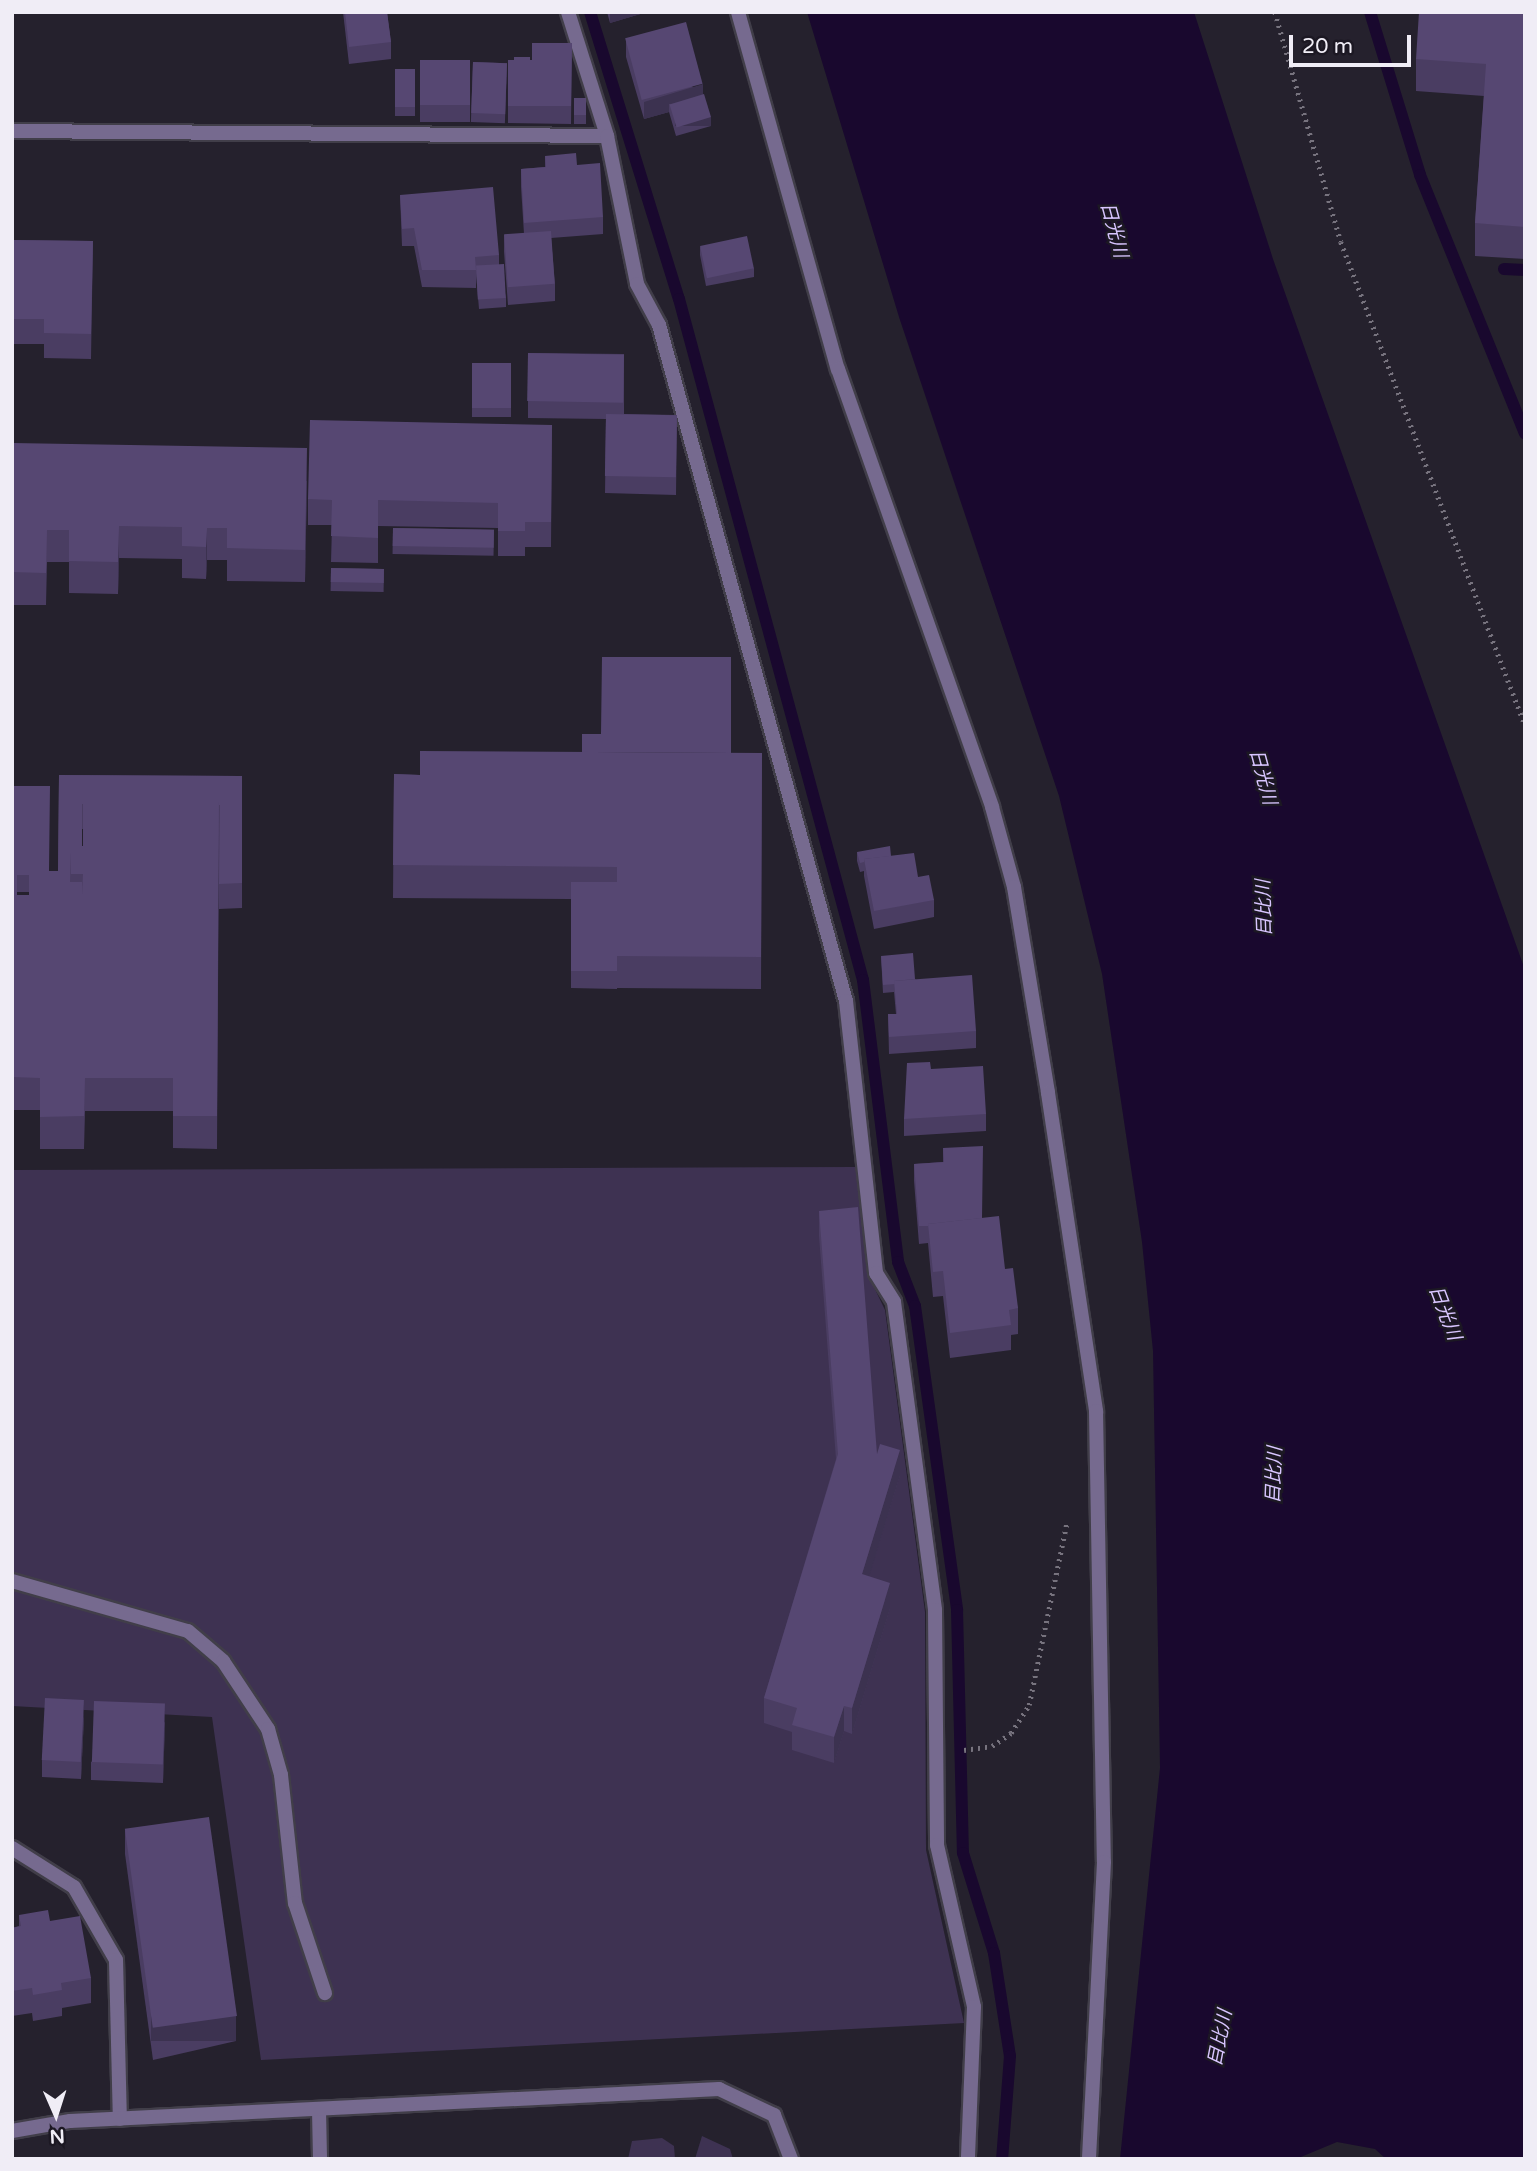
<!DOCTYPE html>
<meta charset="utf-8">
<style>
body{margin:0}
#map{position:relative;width:1537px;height:2171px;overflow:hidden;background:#25212d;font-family:"Varela Round","Noto Sans JP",sans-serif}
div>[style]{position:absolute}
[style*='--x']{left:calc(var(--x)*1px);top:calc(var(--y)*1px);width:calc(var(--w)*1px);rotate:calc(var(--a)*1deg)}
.green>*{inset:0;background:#3e3252}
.water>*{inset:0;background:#19082e}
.stream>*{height:12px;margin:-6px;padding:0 6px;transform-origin:6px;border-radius:6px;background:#19082e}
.path>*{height:4.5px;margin-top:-2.25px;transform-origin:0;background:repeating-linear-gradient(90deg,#77737e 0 2px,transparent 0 7px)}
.roads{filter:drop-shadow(2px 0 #413e49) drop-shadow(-2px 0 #413e49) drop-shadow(0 2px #413e49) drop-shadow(0 -2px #413e49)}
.service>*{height:14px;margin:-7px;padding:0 7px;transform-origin:7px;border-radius:7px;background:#766a8f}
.minor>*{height:14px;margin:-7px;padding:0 7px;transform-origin:7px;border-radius:7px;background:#766a8f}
.wall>*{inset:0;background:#4a3d62;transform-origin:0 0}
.shaded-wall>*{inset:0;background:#3c3250;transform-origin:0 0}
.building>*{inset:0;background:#564772;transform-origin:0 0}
span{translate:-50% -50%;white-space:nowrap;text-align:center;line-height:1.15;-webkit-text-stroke:5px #1c1823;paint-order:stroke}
.water-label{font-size:19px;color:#d8c5ff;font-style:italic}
.frame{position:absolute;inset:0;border:14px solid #f0edf6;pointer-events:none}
.north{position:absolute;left:21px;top:2080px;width:70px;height:70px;-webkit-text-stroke:5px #1c1823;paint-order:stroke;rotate:177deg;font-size:19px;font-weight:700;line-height:28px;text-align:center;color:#f0edf6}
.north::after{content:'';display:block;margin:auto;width:24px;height:32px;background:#f0edf6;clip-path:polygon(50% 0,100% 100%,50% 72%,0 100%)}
.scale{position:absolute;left:1289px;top:35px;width:122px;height:32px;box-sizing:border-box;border:4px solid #f0edf6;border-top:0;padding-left:9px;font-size:21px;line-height:24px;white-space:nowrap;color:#f0edf6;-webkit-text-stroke:5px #1c1823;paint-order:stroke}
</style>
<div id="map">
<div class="green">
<div style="clip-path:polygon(859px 1167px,871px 1281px,885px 1310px,925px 1612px,926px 1850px,964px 2023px,261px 2060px,212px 1717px,12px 1706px,12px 1170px)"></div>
<div style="clip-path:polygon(702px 2136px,730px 2149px,733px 2159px,695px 2159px)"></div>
<div style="clip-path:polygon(662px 2138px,674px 2146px,675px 2159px,628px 2159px,632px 2141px)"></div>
</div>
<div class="water">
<div style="clip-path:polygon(807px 12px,1194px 12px,1273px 259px,1525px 970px,1525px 2159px,1386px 2159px,1375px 2149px,1337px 2142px,1296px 2159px,1120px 2159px,1160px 1768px,1153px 1351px,1142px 1242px,1102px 974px,1059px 796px,899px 317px)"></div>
</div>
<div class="stream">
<div style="--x:590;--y:12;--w:300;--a:72.8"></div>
<div style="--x:679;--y:299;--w:705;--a:74.88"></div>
<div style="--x:863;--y:980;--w:284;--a:82.9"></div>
<div style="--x:898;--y:1262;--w:47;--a:68.9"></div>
<div style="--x:915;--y:1306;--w:307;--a:82.1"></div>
<div style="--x:957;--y:1610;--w:243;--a:88.6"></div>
<div style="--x:963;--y:1853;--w:105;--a:72.8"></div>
<div style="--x:994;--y:1953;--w:104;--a:81.2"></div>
<div style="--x:1010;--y:2056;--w:103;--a:94.4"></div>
<div style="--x:1370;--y:12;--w:170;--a:72.9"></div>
<div style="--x:1420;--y:175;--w:279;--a:67.9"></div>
<div style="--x:1504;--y:269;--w:21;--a:3"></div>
</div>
<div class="path">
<div style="--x:1275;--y:12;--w:239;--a:74"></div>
<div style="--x:1341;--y:242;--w:517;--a:69.15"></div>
<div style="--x:964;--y:1750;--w:28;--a:-8"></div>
<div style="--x:992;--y:1746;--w:23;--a:-34"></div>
<div style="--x:1011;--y:1733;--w:33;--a:-57"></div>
<div style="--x:1029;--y:1705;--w:187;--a:-78.3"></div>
</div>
<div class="roads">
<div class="service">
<div style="--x:12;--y:1581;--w:183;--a:15.9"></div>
<div style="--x:188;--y:1631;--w:46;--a:40.6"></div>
<div style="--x:223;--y:1661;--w:82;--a:56.5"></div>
<div style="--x:268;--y:1729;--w:48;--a:74.2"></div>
<div style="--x:281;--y:1775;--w:129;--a:83.8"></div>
<div style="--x:295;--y:1903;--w:95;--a:71.6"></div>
<div style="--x:12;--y:1848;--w:73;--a:32.2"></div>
<div style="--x:74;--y:1887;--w:84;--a:60.1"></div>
<div style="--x:116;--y:1960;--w:159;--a:88.6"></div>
<div style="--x:319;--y:2110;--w:49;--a:88.8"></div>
<div style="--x:12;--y:2131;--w:59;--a:-9.8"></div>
<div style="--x:70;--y:2121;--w:650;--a:-2.82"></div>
<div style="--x:719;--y:2089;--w:61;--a:25.3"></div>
<div style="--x:774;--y:2115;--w:47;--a:68.9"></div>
</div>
<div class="minor">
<div style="--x:568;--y:12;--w:130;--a:72.5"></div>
<div style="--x:738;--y:12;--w:371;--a:74.4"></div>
<div style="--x:838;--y:369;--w:464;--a:70.6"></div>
<div style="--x:992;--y:807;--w:83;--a:74.6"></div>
<div style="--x:1014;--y:887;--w:209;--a:80.6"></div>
<div style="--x:1048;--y:1093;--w:322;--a:81.4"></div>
<div style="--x:1096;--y:1411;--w:451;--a:89"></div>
<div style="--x:1104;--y:1862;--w:297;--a:92.9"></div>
<div style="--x:12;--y:131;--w:595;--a:0.48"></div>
<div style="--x:607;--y:136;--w:151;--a:78.5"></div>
<div style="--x:637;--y:284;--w:47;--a:61.8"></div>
<div style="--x:659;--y:325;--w:701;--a:74.54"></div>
<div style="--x:846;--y:1001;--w:274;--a:83.7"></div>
<div style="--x:876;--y:1273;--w:34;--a:58"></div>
<div style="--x:894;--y:1302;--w:311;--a:82.4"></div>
<div style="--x:935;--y:1610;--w:235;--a:89.5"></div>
<div style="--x:937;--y:1845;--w:166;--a:77.1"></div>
<div style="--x:974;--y:2007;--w:152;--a:92.3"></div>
</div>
</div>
<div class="wall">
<div style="clip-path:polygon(343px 12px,387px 12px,391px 42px,391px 59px,349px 64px)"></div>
<div style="clip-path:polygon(607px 12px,647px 12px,610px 23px)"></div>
<div style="clip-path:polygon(1525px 12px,1525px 259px,1475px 256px,1475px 223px,1484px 96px,1416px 91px,1416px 59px)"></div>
<div style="clip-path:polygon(626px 40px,703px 94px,711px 126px,676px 136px,669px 112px,644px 119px,626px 57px)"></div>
<div style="clip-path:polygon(572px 43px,571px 124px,508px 123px,508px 60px,532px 60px)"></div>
<div style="left:420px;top:60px;width:50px;height:62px"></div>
<div style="left:473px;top:62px;width:34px;height:60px;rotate:2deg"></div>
<div style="left:395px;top:69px;width:20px;height:47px"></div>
<div style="left:574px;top:98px;width:12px;height:26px"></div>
<div style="clip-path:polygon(545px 156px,577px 165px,603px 217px,603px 234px,551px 238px,555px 284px,555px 301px,508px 305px,504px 252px,504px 235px,524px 234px,521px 187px,521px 169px,545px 167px)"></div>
<div style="clip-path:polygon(400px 195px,499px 255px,499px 265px,506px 298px,506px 307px,479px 309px,476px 274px,476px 288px,422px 287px,414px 246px,402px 246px)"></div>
<div style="clip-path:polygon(12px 240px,93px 241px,91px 359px,44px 358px,44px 344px,12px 344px)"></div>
<div style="clip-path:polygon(700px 247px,754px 268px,754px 277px,706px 286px,700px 255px)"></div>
<div style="clip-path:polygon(528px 353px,624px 354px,624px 414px,677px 415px,676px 495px,605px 493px,606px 419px,528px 418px)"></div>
<div style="left:472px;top:363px;width:39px;height:54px"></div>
<div style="clip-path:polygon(552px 425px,551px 547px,525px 547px,525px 556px,498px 556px,498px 528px,378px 526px,378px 563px,331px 562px,332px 525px,308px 525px,308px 499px)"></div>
<div style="clip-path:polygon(12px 443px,307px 481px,305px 582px,227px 581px,227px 560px,207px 560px,206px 579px,182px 578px,182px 559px,119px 558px,118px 594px,69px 593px,69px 562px,47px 562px,46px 605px,12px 605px)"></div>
<div style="left:393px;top:528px;width:101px;height:26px;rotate:1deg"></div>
<div style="left:331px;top:568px;width:53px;height:23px;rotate:1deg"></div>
<div style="clip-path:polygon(731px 753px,762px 753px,761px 989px,617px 988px,617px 899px,617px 989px,571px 988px,571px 899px,393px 898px,394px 774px,420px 775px)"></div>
<div style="clip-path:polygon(evenodd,59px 775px,242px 776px,242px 908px,219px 909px,219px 830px,217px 1149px,173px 1148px,173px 1111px,85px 1111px,84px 1149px,40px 1149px,40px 1110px,12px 1110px,12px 786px,49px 871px,58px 871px,59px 775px,82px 829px,83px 829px,83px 846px,82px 846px,82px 829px,59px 775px,17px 892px,29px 892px,29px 895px,17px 895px,17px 892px)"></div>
<div style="clip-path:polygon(857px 852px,891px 856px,918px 877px,934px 900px,934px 917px,874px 929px,864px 876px,864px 871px,860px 872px,857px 861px)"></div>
<div style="clip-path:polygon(881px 956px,915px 979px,976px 1031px,976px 1048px,889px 1054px,888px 1014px,896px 1014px,894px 992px,883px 993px)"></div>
<div style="clip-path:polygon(931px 1069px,986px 1114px,986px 1131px,904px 1136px,904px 1119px)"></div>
<div style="clip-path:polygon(943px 1148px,982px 1218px,1005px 1269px,1018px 1308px,1018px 1334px,1011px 1335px,1011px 1350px,950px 1358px,943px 1296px,933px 1297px,928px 1243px,919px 1244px,914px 1181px,914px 1164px,943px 1162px)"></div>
<div style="clip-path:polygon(819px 1211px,877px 1454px,900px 1475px,869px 1576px,890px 1608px,852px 1734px,844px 1731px,834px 1763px,792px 1750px,792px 1732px,764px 1723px,764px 1698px,836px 1459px,819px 1236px)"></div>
<div style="clip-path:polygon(84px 1717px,81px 1779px,42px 1777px,42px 1760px)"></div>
<div style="clip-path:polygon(165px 1722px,163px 1783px,91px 1780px,91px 1762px)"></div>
<div style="clip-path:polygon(125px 1829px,236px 2041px,153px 2060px,125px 1854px)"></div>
<div style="clip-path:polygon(19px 1915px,50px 1921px,91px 1978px,91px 2003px,62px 2008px,62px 2016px,33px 2021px,32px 2013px,12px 2016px,12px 1928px,19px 1926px)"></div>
</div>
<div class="shaded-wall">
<div style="clip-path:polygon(610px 12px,647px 12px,610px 23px)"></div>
<div style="clip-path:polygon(703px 84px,703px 102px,669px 104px,669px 112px,644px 119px,644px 102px)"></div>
<div style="left:711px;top:117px;width:9px;height:36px;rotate:90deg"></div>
<div style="clip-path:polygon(307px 448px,307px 481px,305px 582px,305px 550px)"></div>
<div style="clip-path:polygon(119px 526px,119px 558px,118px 594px,118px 562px)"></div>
<div style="clip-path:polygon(207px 528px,207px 560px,206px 579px,206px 547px)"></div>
<div style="clip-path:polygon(900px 1450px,900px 1475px,862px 1600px,862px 1574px)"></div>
<div style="clip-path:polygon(890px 1583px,890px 1608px,852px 1734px,852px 1708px)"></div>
<div style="clip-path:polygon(84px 1700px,84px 1717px,81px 1779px,81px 1762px)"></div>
<div style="clip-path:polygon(165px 1704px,165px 1722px,163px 1783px,163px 1766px)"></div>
<div style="clip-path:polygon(844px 1706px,844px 1731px,834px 1763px,834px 1737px)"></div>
<div style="left:236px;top:2016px;width:25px;height:85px;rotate:90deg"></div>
</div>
<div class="building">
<div style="clip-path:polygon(345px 12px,387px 12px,391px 42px,349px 47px)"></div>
<div style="clip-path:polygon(1419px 12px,1525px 12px,1525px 227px,1475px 223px,1486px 64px,1416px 59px)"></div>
<div style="left:686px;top:22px;width:64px;height:63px;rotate:75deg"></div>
<div style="clip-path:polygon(532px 43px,572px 43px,571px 106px,508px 106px,508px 60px,532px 60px)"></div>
<div style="left:514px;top:57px;width:16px;height:3px"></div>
<div style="left:420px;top:60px;width:50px;height:45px"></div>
<div style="left:473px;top:62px;width:34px;height:51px;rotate:2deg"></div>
<div style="left:395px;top:69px;width:20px;height:38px"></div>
<div style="left:704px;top:94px;width:24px;height:36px;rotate:73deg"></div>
<div style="left:574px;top:98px;width:12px;height:17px"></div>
<div style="clip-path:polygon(576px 153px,577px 165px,600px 163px,603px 217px,524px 223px,521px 169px,546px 167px,545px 156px)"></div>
<div style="clip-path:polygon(493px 187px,499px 255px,475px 257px,476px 270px,422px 270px,414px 228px,402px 229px,400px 195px)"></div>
<div style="left:551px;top:231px;width:53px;height:47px;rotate:86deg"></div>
<div style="left:747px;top:236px;width:33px;height:48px;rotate:78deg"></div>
<div style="clip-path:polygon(12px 240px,93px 241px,91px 334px,44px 333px,44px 319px,12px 319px)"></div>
<div style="left:504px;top:264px;width:34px;height:28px;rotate:87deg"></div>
<div style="left:528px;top:353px;width:96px;height:48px;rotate:1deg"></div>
<div style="left:472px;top:363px;width:39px;height:45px"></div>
<div style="left:606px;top:414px;width:71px;height:62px;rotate:1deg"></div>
<div style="clip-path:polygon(310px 420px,552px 425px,551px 522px,525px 522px,525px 531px,498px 531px,498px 503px,378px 500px,378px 538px,331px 536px,332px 500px,308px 499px)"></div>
<div style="clip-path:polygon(12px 443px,307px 448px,305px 550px,227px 548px,227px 528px,207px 528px,206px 547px,182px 546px,182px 527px,119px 526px,118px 562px,69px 561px,69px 530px,47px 530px,46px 573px,12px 572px)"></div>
<div style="left:393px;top:528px;width:101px;height:18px;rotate:1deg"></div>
<div style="left:331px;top:568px;width:53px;height:14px;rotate:1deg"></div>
<div style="clip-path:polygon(602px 657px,731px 657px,731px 753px,582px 752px,582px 734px,601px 734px)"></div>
<div style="clip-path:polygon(420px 751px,762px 753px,761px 957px,617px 956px,617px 867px,393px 865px,394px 774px,420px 775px)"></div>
<div style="clip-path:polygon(59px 775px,242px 776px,242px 883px,219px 884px,220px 805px,219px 805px,219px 798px,83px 798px,83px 804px,82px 804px,82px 846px,71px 846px,71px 852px,70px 882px,82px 882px,82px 895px,29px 895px,29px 871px,58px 871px)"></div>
<div style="clip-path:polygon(12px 786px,50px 786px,49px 871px,29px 871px,29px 875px,17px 875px,17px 895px,12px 895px)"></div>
<div style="clip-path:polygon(83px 798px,219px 798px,217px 1116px,173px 1116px,173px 1078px,85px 1078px,84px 1116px,40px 1117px,40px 1078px,12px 1077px,12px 895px,82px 895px,83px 874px,71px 874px,71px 846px,83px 846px)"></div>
<div style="clip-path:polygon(890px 846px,891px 856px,864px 859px,864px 862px,860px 863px,857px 852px)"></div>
<div style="clip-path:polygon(914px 853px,918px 877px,929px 875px,934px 900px,874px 911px,864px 859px)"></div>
<div style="left:571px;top:882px;width:46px;height:89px"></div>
<div style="clip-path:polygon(913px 953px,915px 979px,894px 981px,895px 984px,883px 985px,881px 956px)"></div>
<div style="clip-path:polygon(972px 975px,976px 1031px,889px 1037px,888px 1014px,897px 1014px,894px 981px)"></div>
<div style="clip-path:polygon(930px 1062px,931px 1069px,983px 1066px,986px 1114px,904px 1119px,907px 1063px)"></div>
<div style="clip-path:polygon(983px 1146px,982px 1218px,928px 1224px,928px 1226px,919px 1226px,914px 1164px,944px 1162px,943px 1148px)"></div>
<div style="clip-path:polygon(858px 1207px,877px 1454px,880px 1444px,900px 1450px,862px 1574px,890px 1583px,852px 1708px,844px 1706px,834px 1737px,792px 1725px,797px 1708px,764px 1698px,838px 1454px,819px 1211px)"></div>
<div style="clip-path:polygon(999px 1216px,1005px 1269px,1013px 1268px,1018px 1308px,1009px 1310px,1011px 1325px,950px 1333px,943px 1271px,933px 1272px,928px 1224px)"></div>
<div style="left:45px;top:1698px;width:39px;height:62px;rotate:3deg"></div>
<div style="left:94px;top:1701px;width:71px;height:61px;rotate:2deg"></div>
<div style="left:209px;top:1817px;width:201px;height:85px;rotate:82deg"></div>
<div style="clip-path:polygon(48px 1910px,50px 1921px,80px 1916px,91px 1978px,61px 1983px,62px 1990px,33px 1995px,32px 1988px,12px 1991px,12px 1928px,21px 1926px,19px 1915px)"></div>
</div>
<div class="water-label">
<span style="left:1113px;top:230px;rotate:75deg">日光川</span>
<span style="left:1262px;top:777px;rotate:75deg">日光川</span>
<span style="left:1265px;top:908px;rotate:-92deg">目比川</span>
<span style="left:1444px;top:1313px;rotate:69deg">日光川</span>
<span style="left:1275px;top:1475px;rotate:-88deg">目比川</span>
<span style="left:1221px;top:2038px;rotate:-79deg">目比川</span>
</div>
<div class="frame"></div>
<div class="north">N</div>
<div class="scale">20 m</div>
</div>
